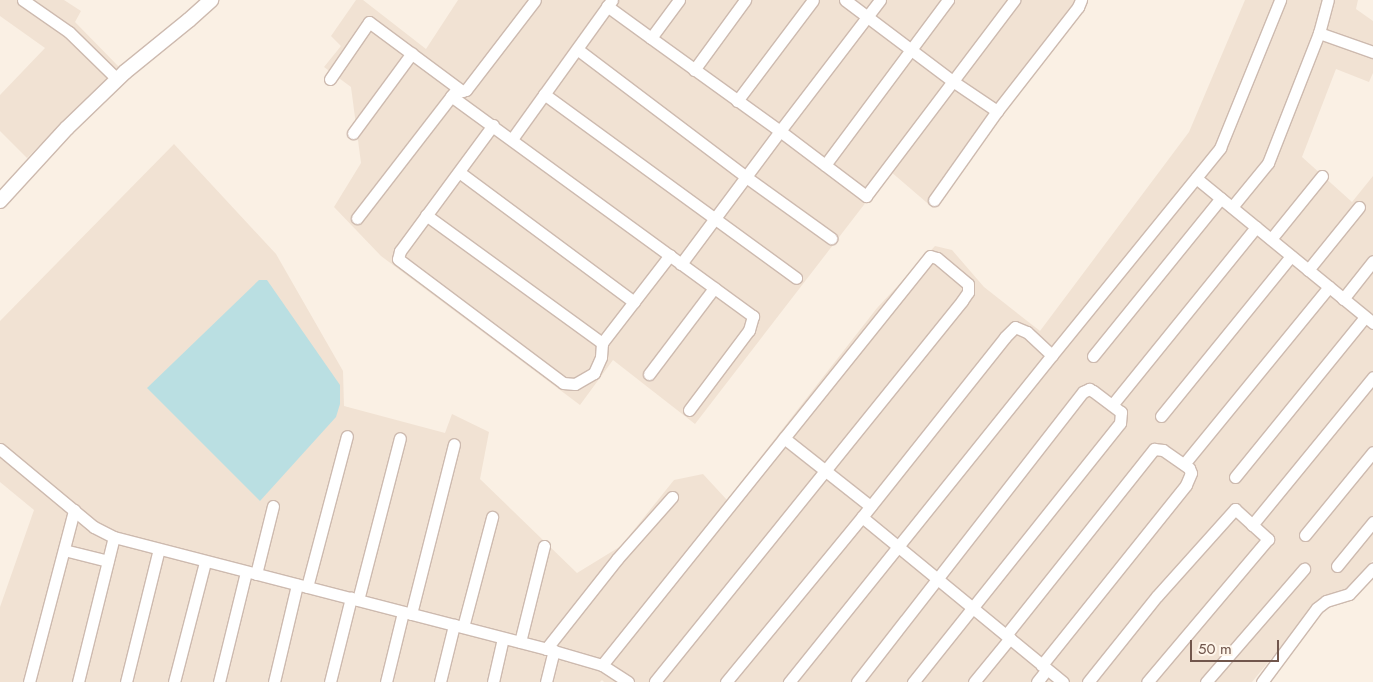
<!DOCTYPE html>
<style>
body{margin:0}
#map{position:relative;width:1373px;height:682px;overflow:hidden;background:#faf0e4;font-family:Jost,sans-serif}
div>[style]{position:absolute}
[style*='--x']{left:calc(var(--x)*1px);top:calc(var(--y)*1px);width:calc(var(--w)*1px);rotate:calc(var(--a)*1deg)}
.residential>*{inset:0;background:#f1e2d3}
.water>*{inset:0;background:#badfe2}
.roads{filter:drop-shadow(1px 0 #cdbaaf) drop-shadow(-1px 0 #cdbaaf) drop-shadow(0 1px #cdbaaf) drop-shadow(0 -1px #cdbaaf)}
.minor>*{height:11px;margin:-5.5px;padding:0 5.5px;transform-origin:5.5px;border-radius:5.5px;background:#fff}
.tertiary>*{height:14px;margin:-7px;padding:0 7px;transform-origin:7px;border-radius:7px;background:#fff}
span{translate:-50% -50%;white-space:nowrap;text-align:center;line-height:1.15;-webkit-text-stroke:4px #fef5ea;paint-order:stroke}
.scale{position:absolute;left:1190px;top:640px;width:89px;height:22px;box-sizing:border-box;border:2px solid #71564c;border-top:0;padding-left:6px;font-size:15px;line-height:18px;white-space:nowrap;color:#71564c;-webkit-text-stroke:4px #fef5ea;paint-order:stroke}
</style>
<div id="map">
<div class="residential">
<div style="clip-path:polygon(0 0,64px 0,81px 11px,75px 22px,119px 67px,27px 158px,0 131px,0 95px,45px 48px,0 16px)"></div>
<div style="clip-path:polygon(356px 0,363px 0,426px 49px,458px 0,1086px 0,933px 208px,890px 171px,695px 424px,613px 360px,580px 405px,381px 256px,334px 207px,361px 163px,351px 87px,324px 67px,341px 46px,331px 36px)"></div>
<div style="clip-path:polygon(1245px 0,1358px 0,1356px 9px,1373px 21px,1373px 73px,1369px 82px,1336px 69px,1302px 157px,1352px 202px,1373px 176px,1373px 560px,1348px 590px,1320px 599px,1252px 682px,604px 682px,602px 680px,600px 682px,0 682px,0 607px,34px 510px,0 482px,0 321px,174px 144px,276px 254px,343px 371px,344px 406px,445px 433px,452px 414px,489px 432px,480px 479px,577px 573px,621px 546px,674px 480px,703px 474px,727px 500px,877px 308px,935px 246px,952px 250px,984px 287px,1040px 331px,1189px 132px)"></div>
</div>
<div class="water">
<div style="clip-path:polygon(259px 280px,267px 280px,340px 385px,340px 404px,336px 417px,260px 501px,147px 388px)"></div>
</div>
<div class="roads">
<div class="minor">
<div style="--x:23;--y:0;--w:56;--a:34.8"></div>
<div style="--x:69;--y:32;--w:67;--a:44.4"></div>
<div style="--x:679;--y:0;--w:47;--a:126.4"></div>
<div style="--x:651;--y:38;--w:159;--a:35.8"></div>
<div style="--x:780;--y:131;--w:166;--a:126.7"></div>
<div style="--x:845;--y:0;--w:136;--a:37"></div>
<div style="--x:954;--y:82;--w:52;--a:34"></div>
<div style="--x:880;--y:0;--w:165;--a:127.4"></div>
<div style="--x:780;--y:131;--w:108;--a:37.1"></div>
<div style="--x:866;--y:196;--w:246;--a:-52.9"></div>
<div style="--x:607;--y:6;--w:54;--a:36"></div>
<div style="--x:1319;--y:33;--w:57;--a:19.4"></div>
<div style="--x:577;--y:49;--w:212;--a:37.1"></div>
<div style="--x:746;--y:177;--w:105;--a:35.7"></div>
<div style="--x:694;--y:70;--w:87;--a:-53.9"></div>
<div style="--x:330;--y:79;--w:69;--a:-55.6"></div>
<div style="--x:369;--y:22;--w:116;--a:36.6"></div>
<div style="--x:462;--y:91;--w:4;--a:-14"></div>
<div style="--x:466;--y:90;--w:113;--a:-52.5"></div>
<div style="--x:544;--y:94;--w:312;--a:36.1"></div>
<div style="--x:451;--y:96;--w:374;--a:36.1"></div>
<div style="--x:753;--y:316;--w:15;--a:106"></div>
<div style="--x:749;--y:330;--w:100;--a:126.9"></div>
<div style="--x:737;--y:101;--w:126;--a:-53"></div>
<div style="--x:493;--y:125;--w:157;--a:126.4"></div>
<div style="--x:400;--y:251;--w:8;--a:104"></div>
<div style="--x:398;--y:259;--w:206;--a:36.9"></div>
<div style="--x:563;--y:383;--w:12;--a:5"></div>
<div style="--x:575;--y:384;--w:22;--a:-30"></div>
<div style="--x:594;--y:373;--w:17;--a:-66"></div>
<div style="--x:601;--y:357;--w:14;--a:-86"></div>
<div style="--x:602;--y:343;--w:111;--a:-52.3"></div>
<div style="--x:353;--y:133;--w:99;--a:-53.6"></div>
<div style="--x:512;--y:139;--w:171;--a:-54.3"></div>
<div style="--x:825;--y:165;--w:206;--a:-53.3"></div>
<div style="--x:459;--y:172;--w:218;--a:36.6"></div>
<div style="--x:1196;--y:178;--w:229;--a:39.3"></div>
<div style="--x:934;--y:200;--w:109;--a:-54.7"></div>
<div style="--x:997;--y:111;--w:132;--a:-52.1"></div>
<div style="--x:1078;--y:7;--w:8;--a:-67"></div>
<div style="--x:1232;--y:207;--w:57;--a:-50.7"></div>
<div style="--x:1268;--y:163;--w:140;--a:-68.6"></div>
<div style="--x:1319;--y:33;--w:34;--a:-75"></div>
<div style="--x:426;--y:215;--w:218;--a:36"></div>
<div style="--x:357;--y:218;--w:160;--a:-52.3"></div>
<div style="--x:1271;--y:239;--w:81;--a:-51"></div>
<div style="--x:1308;--y:270;--w:81;--a:-51"></div>
<div style="--x:1343;--y:299;--w:48;--a:-51.7"></div>
<div style="--x:1052;--y:355;--w:267;--a:-50.9"></div>
<div style="--x:1220;--y:148;--w:160;--a:-67.9"></div>
<div style="--x:1093;--y:356;--w:203;--a:-51"></div>
<div style="--x:649;--y:374;--w:108;--a:-52.9"></div>
<div style="--x:1112;--y:405;--w:229;--a:-51"></div>
<div style="--x:1161;--y:416;--w:206;--a:-50.9"></div>
<div style="--x:784;--y:438;--w:110;--a:38.3"></div>
<div style="--x:0;--y:449;--w:122;--a:39.7"></div>
<div style="--x:94;--y:527;--w:22;--a:27"></div>
<div style="--x:114;--y:537;--w:455;--a:14.5"></div>
<div style="--x:554;--y:651;--w:50;--a:16.3"></div>
<div style="--x:602;--y:665;--w:31;--a:33"></div>
<div style="--x:1184;--y:464;--w:229;--a:-50.7"></div>
<div style="--x:1235;--y:477;--w:206;--a:-50.9"></div>
<div style="--x:862;--y:517;--w:260;--a:39.4"></div>
<div style="--x:1252;--y:525;--w:191;--a:-50.7"></div>
<div style="--x:1305;--y:535;--w:107;--a:-50.7"></div>
<div style="--x:64;--y:550;--w:45;--a:14"></div>
<div style="--x:1337;--y:566;--w:57;--a:-50.7"></div>
<div style="--x:256;--y:574;--w:70;--a:-76"></div>
<div style="--x:307;--y:587;--w:156;--a:-75.2"></div>
<div style="--x:358;--y:600;--w:167;--a:-75.5"></div>
<div style="--x:411;--y:614;--w:175;--a:-75.8"></div>
<div style="--x:463;--y:627;--w:114;--a:-75.2"></div>
<div style="--x:1006;--y:635;--w:238;--a:-51.5"></div>
<div style="--x:1154;--y:449;--w:9;--a:6"></div>
<div style="--x:1163;--y:450;--w:32;--a:35"></div>
<div style="--x:1189;--y:468;--w:5;--a:68"></div>
<div style="--x:1191;--y:473;--w:13;--a:113"></div>
<div style="--x:1186;--y:485;--w:231;--a:128.7"></div>
<div style="--x:520;--y:642;--w:99;--a:-76"></div>
<div style="--x:546;--y:649;--w:115;--a:-51.7"></div>
<div style="--x:617;--y:559;--w:83;--a:-48.4"></div>
<div style="--x:602;--y:665;--w:524;--a:-51.27"></div>
<div style="--x:930;--y:256;--w:7;--a:16"></div>
<div style="--x:937;--y:258;--w:40;--a:40"></div>
<div style="--x:968;--y:284;--w:8;--a:90"></div>
<div style="--x:968;--y:292;--w:11;--a:124"></div>
<div style="--x:962;--y:301;--w:489;--a:128.9"></div>
<div style="--x:29;--y:682;--w:178;--a:-75.3"></div>
<div style="--x:78;--y:682;--w:149;--a:-76.1"></div>
<div style="--x:126;--y:682;--w:137;--a:-76.1"></div>
<div style="--x:174;--y:682;--w:124;--a:-75.5"></div>
<div style="--x:219;--y:682;--w:113;--a:-76.2"></div>
<div style="--x:274;--y:682;--w:100;--a:-76.7"></div>
<div style="--x:330;--y:682;--w:87;--a:-76"></div>
<div style="--x:386;--y:682;--w:72;--a:-76.3"></div>
<div style="--x:440;--y:682;--w:59;--a:-76.2"></div>
<div style="--x:493;--y:682;--w:45;--a:-77.2"></div>
<div style="--x:546;--y:682;--w:32;--a:-76"></div>
<div style="--x:726;--y:682;--w:214;--a:-50.5"></div>
<div style="--x:862;--y:517;--w:230;--a:-51.5"></div>
<div style="--x:1005;--y:337;--w:14;--a:-45"></div>
<div style="--x:1015;--y:327;--w:13;--a:23"></div>
<div style="--x:1027;--y:332;--w:34;--a:43"></div>
<div style="--x:1052;--y:355;--w:420;--a:128.8"></div>
<div style="--x:857;--y:682;--w:368;--a:-52.1"></div>
<div style="--x:1083;--y:392;--w:7;--a:-27"></div>
<div style="--x:1089;--y:389;--w:4;--a:27"></div>
<div style="--x:1093;--y:391;--w:35;--a:37"></div>
<div style="--x:1121;--y:412;--w:11;--a:95"></div>
<div style="--x:1120;--y:423;--w:332;--a:128.6"></div>
<div style="--x:974;--y:682;--w:57;--a:-50.7"></div>
<div style="--x:1037;--y:682;--w:16;--a:-52"></div>
<div style="--x:1088;--y:682;--w:110;--a:-51.3"></div>
<div style="--x:1157;--y:596;--w:117;--a:-48.1"></div>
<div style="--x:1235;--y:509;--w:45;--a:42.3"></div>
<div style="--x:1268;--y:539;--w:187;--a:130.2"></div>
<div style="--x:1206;--y:682;--w:150;--a:-49.1"></div>
<div style="--x:1262;--y:682;--w:92;--a:-53.4"></div>
<div style="--x:1317;--y:608;--w:11;--a:-38"></div>
<div style="--x:1326;--y:601;--w:24;--a:-17"></div>
<div style="--x:1349;--y:594;--w:35;--a:-47"></div>
</div>
<div class="tertiary">
<div style="--x:0;--y:201;--w:99;--a:-47.5"></div>
<div style="--x:67;--y:128;--w:81;--a:-44"></div>
<div style="--x:125;--y:72;--w:82;--a:-39.1"></div>
<div style="--x:189;--y:20;--w:30;--a:-42"></div>
</div>
</div>
<div class="scale">50 m</div>
</div>
